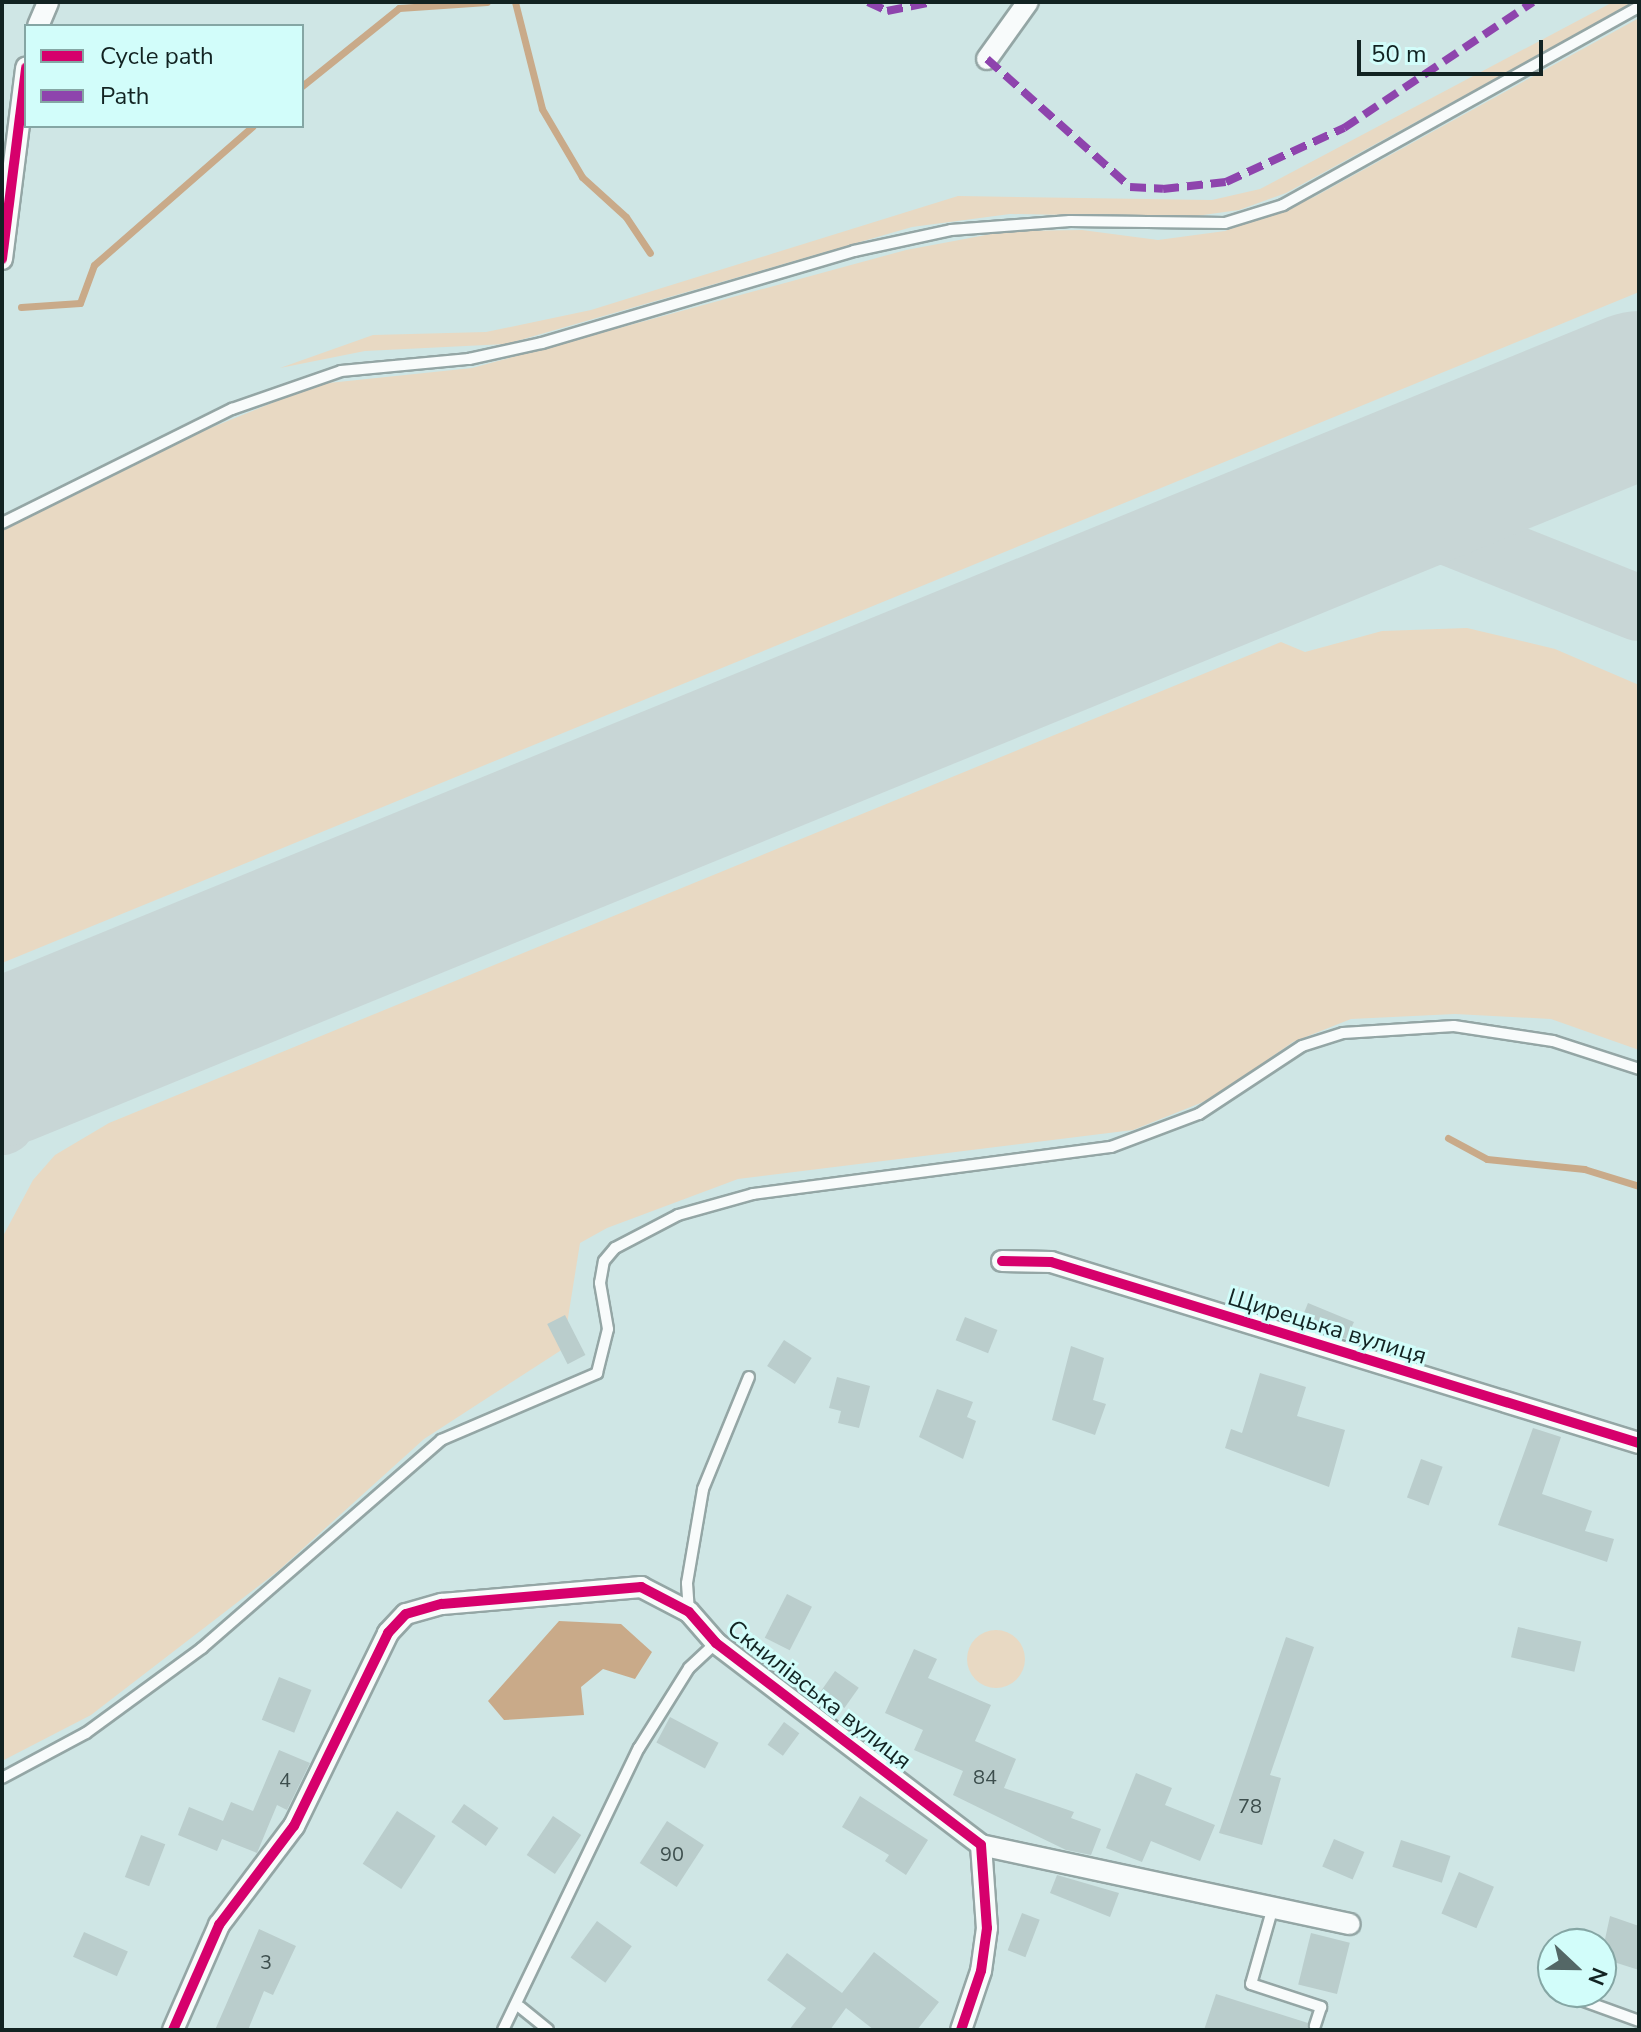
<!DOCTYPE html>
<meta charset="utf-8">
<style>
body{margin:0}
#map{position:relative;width:1641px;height:2032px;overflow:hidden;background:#cfe6e5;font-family:"Nunito Sans",sans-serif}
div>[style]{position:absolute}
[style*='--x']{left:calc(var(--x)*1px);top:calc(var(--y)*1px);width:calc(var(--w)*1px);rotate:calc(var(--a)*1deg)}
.green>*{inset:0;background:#e8d9c3}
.round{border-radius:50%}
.water>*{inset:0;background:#c9aa89}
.stream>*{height:7px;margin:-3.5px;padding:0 3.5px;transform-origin:3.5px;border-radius:3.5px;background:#c9aa89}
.taxiway>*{height:66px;margin:-33px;padding:0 33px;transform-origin:33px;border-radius:33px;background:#c8d6d6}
.runway>*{height:166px;margin:-83px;padding:0 83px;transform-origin:83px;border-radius:83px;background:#c8d6d6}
.building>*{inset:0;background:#bacdcc;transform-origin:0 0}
.roads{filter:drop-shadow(2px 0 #94a6a5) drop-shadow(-2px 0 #94a6a5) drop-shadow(0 2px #94a6a5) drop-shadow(0 -2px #94a6a5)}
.service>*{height:10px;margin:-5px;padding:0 5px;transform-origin:5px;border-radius:5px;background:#f8fbfb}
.minor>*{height:20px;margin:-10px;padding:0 10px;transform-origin:10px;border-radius:10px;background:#f8fbfb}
.quiet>*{height:8px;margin-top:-4px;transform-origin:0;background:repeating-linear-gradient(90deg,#8e44ad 0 16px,transparent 0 24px)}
.cycleway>*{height:10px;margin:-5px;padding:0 5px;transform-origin:5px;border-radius:5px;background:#d6006c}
span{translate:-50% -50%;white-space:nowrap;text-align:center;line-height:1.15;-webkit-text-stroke:6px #d2fdfa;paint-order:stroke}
.number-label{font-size:20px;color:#3d4e4d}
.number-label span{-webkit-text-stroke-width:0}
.street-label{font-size:24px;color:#122322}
.frame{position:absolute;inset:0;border:4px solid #122322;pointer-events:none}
.legend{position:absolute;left:24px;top:24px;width:280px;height:104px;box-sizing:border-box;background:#d2fdfa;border:2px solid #85a6a4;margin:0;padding:10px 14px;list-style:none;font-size:24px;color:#122322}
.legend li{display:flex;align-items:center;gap:16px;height:40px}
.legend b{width:40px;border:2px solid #85a6a4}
.north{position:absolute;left:1537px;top:1928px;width:80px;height:80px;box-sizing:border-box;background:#d2fdfa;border:2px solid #85a6a4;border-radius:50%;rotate:112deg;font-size:22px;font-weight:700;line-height:32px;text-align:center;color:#122322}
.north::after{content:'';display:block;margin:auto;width:28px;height:36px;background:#546766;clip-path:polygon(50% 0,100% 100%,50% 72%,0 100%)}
.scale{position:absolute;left:1357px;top:40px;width:186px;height:36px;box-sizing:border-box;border:4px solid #122322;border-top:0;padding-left:10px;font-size:24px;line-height:28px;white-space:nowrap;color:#122322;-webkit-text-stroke:6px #d2fdfa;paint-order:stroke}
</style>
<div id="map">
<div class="green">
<div style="clip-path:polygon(1613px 2px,1635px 2px,1286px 193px,1239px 210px,1189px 217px,1010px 214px,912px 227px,506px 344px,365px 351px,280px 368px,373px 335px,486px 332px,591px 310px,958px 196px,1212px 200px,1260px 189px)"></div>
<div style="clip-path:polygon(1639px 18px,1639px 292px,2px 963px,2px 527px,124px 463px,319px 384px,472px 368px,906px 250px,1007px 231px,1082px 230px,1158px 240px,1225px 231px,1314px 197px)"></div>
<div style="clip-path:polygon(1467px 628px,1555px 649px,1639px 685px,1639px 1050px,1551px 1019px,1455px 1014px,1351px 1019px,1293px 1042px,1213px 1098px,1133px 1130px,738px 1179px,607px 1228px,580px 1243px,563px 1349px,424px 1439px,278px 1571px,91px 1715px,2px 1761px,2px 1238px,33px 1180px,55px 1155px,109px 1123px,1281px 642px,1305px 652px,1382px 631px)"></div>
<div class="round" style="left:967px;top:1630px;width:58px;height:58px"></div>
</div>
<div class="water">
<div style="clip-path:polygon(559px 1621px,621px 1624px,652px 1652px,635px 1679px,603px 1669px,581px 1687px,584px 1715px,504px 1720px,488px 1701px)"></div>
</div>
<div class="stream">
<div style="--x:515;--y:2;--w:110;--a:75.8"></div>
<div style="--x:542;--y:109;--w:79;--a:59.5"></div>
<div style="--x:582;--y:177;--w:59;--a:42.3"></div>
<div style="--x:626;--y:217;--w:43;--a:56.3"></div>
<div style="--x:302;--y:86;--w:124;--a:-38.8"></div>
<div style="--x:399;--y:8;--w:88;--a:-3.9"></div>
<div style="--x:21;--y:307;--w:59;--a:-3.9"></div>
<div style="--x:80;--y:303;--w:40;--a:-69.8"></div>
<div style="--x:94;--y:265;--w:211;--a:-41.2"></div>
<div style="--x:1448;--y:1138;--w:44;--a:28.3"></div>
<div style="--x:1487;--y:1159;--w:98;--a:5.9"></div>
<div style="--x:1584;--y:1169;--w:58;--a:17.2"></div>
</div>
<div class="taxiway">
<div style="--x:1294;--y:535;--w:73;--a:-11.9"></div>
<div style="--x:1365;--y:520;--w:60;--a:2.9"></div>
<div style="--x:1425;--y:523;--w:230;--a:21.7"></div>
<div style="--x:2;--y:1122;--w:53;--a:-58.1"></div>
<div style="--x:30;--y:1077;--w:45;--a:-43.2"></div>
<div style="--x:63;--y:1046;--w:90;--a:-27.1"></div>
</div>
<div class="runway">
<div style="--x:2;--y:1063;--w:1768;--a:-22.23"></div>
</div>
<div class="building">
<div style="clip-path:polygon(1308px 1303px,1354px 1322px,1346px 1339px,1299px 1325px)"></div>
<div style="left:565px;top:1315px;width:45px;height:20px;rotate:63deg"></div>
<div style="left:965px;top:1317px;width:35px;height:25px;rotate:22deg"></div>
<div style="left:784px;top:1340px;width:33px;height:31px;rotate:33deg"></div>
<div style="clip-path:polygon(1071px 1346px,1104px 1358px,1093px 1400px,1106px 1404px,1095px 1435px,1052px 1420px)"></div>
<div style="clip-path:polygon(1260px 1373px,1306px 1387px,1297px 1416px,1345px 1430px,1329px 1487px,1225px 1448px,1231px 1429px,1242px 1433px)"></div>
<div style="clip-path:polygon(837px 1377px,870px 1386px,859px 1428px,838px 1423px,841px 1411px,829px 1408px)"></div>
<div style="clip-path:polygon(937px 1389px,973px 1402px,967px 1417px,976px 1421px,963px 1459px,919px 1437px)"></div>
<div style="clip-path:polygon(1533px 1428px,1561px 1437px,1542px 1494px,1592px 1511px,1585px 1531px,1614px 1539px,1607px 1562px,1498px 1525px)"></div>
<div style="left:1421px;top:1459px;width:23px;height:41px;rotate:20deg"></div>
<div style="left:787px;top:1594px;width:28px;height:49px;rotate:27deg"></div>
<div style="left:1518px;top:1627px;width:65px;height:31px;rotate:13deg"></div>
<div style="clip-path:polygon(1286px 1637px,1314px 1647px,1270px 1775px,1281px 1778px,1262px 1845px,1219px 1833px)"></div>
<div style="clip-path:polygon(914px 1649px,937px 1659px,928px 1678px,991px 1705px,975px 1741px,1016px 1759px,1004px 1788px,1074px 1812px,1071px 1818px,1101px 1829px,1091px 1855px,1066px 1850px,953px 1795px,963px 1771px,914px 1750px,923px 1730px,885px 1713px)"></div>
<div style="left:835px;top:1671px;width:29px;height:25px;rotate:35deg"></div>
<div style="left:279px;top:1677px;width:35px;height:46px;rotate:22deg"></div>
<div style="left:670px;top:1717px;width:55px;height:29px;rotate:28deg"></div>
<div style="left:784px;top:1722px;width:19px;height:28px;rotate:36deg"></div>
<div style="clip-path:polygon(279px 1750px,310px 1763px,287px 1810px,277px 1805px,257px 1853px,222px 1839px,217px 1851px,178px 1835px,189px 1807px,223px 1821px,231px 1802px,253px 1811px)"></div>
<div style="clip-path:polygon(1136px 1773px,1172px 1788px,1165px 1805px,1215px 1825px,1200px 1861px,1151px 1841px,1142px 1862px,1106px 1848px)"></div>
<div style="clip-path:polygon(860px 1796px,928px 1840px,906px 1875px,885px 1861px,889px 1855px,842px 1827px)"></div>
<div style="left:464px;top:1804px;width:42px;height:22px;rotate:35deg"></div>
<div style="left:397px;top:1811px;width:46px;height:63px;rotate:33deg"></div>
<div style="left:553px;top:1816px;width:34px;height:47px;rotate:34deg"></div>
<div style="left:667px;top:1821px;width:44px;height:50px;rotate:33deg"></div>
<div style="left:141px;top:1835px;width:26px;height:45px;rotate:21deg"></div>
<div style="left:1334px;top:1839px;width:33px;height:30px;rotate:23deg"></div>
<div style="left:1401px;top:1840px;width:52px;height:28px;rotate:18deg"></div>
<div style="left:1459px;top:1872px;width:38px;height:45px;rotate:23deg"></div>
<div style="clip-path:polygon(1057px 1875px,1119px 1893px,1110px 1917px,1050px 1893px)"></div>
<div style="left:1022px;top:1913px;width:19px;height:40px;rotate:21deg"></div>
<div style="clip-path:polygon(1610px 1916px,1639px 1926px,1639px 1970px,1601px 1958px)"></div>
<div style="left:597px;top:1921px;width:43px;height:45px;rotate:36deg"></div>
<div style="clip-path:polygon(259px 1929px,296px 1946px,273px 1995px,264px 1991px,248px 2030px,215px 2030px)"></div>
<div style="left:84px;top:1932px;width:48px;height:27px;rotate:24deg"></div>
<div style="left:1311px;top:1933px;width:40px;height:53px;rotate:14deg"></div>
<div style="clip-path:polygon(874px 1952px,939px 2002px,917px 2030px,874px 2030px,846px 2008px,830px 2030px,789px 2030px,806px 2008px,767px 1980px,787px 1953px,842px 1993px)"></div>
<div style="clip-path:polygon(1216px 1994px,1308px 2023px,1308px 2030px,1204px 2030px)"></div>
</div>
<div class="roads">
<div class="service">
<div style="--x:2;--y:523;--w:257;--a:-26.4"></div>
<div style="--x:232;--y:409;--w:115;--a:-19.2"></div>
<div style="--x:341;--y:371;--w:129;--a:-5.4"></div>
<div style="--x:469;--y:359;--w:75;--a:-12.4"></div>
<div style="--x:542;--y:343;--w:325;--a:-16.4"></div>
<div style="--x:854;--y:251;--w:99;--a:-12.2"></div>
<div style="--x:951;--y:230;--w:119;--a:-4.3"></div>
<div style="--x:1070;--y:221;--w:155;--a:0.7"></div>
<div style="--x:1225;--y:223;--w:61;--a:-17.2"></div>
<div style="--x:1283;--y:205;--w:407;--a:-29.1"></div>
<div style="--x:689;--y:1612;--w:29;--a:-94"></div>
<div style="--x:687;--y:1583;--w:95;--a:-80.3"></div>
<div style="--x:703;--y:1489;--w:121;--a:-67.7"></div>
<div style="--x:2;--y:1778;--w:95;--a:-28.2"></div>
<div style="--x:86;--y:1733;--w:144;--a:-36.2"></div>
<div style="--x:202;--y:1648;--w:317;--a:-41"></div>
<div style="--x:441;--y:1440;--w:170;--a:-23.2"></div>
<div style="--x:597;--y:1373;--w:45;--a:-76"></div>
<div style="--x:608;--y:1329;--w:47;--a:-99.9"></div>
<div style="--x:600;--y:1283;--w:22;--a:-80"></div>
<div style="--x:604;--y:1261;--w:17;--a:-50"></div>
<div style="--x:615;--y:1248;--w:71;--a:-27.6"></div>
<div style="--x:678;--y:1215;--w:78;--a:-15.6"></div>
<div style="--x:753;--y:1194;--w:361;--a:-7.5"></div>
<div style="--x:1111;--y:1147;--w:94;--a:-20.6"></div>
<div style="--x:1199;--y:1114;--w:123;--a:-33.4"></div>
<div style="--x:1302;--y:1046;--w:43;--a:-17.6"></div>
<div style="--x:1343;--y:1033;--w:111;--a:-3.6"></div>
<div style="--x:1454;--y:1026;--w:100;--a:8.6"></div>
<div style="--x:1553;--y:1041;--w:90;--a:18"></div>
<div style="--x:1273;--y:1907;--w:80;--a:105.9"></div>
<div style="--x:1251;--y:1984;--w:74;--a:18.2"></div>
<div style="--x:1321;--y:2007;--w:20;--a:108"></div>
<div style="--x:1570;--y:1996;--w:73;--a:19.9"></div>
<div style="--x:520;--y:2007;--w:36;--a:39"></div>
<div style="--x:503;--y:2030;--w:313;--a:-64.3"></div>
<div style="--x:639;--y:1748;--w:94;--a:-58"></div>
<div style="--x:689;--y:1668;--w:37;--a:-43"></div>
</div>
<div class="minor">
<div style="--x:38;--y:26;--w:26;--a:-67"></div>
<div style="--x:987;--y:59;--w:70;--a:-54.3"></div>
<div style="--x:2;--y:259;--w:193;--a:-82.8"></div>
<div style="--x:1002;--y:1261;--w:49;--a:1.2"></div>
<div style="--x:1051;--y:1262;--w:615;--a:17.11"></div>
<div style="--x:981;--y:1845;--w:377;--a:12.1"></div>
<div style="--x:173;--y:2030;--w:115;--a:-66.3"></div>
<div style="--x:219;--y:1925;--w:124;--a:-52.9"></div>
<div style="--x:294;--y:1826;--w:215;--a:-64"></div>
<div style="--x:388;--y:1633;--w:26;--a:-47"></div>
<div style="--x:406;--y:1614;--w:37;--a:-16"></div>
<div style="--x:442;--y:1604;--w:200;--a:-4.9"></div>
<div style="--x:641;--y:1587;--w:54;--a:27.5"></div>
<div style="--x:689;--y:1612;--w:41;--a:48.9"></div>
<div style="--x:716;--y:1643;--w:333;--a:37.3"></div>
<div style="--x:981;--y:1845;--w:83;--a:85.9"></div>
<div style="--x:987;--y:1928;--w:43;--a:97.9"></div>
<div style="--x:981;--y:1971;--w:62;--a:108.7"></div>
</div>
</div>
<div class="quiet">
<div style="--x:868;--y:2;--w:21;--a:25"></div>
<div style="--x:887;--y:11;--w:46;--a:-11.3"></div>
<div style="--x:987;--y:59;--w:192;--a:41.8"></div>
<div style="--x:1130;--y:187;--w:33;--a:3"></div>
<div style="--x:1163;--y:189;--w:63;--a:-6.3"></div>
<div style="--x:1226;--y:182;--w:130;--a:-24.6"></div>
<div style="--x:1344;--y:128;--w:227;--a:-33.7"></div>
</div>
<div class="cycleway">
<div style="--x:2;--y:259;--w:193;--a:-82.8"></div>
<div style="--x:1002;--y:1261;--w:49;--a:1.2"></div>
<div style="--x:1051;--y:1262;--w:615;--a:17.11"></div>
<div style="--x:173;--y:2030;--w:115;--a:-66.3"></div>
<div style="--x:219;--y:1925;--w:124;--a:-52.9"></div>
<div style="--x:294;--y:1826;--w:215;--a:-64"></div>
<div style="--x:388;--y:1633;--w:26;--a:-47"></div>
<div style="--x:406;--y:1614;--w:37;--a:-16"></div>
<div style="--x:442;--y:1604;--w:200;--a:-4.9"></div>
<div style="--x:641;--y:1587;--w:54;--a:27.5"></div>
<div style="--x:689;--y:1612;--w:41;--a:48.9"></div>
<div style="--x:716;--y:1643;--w:333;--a:37.3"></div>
<div style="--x:981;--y:1845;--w:83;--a:85.9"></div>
<div style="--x:987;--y:1928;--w:43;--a:97.9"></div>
<div style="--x:981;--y:1971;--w:62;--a:108.7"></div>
</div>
<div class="number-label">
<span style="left:985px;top:1777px">84</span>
<span style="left:285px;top:1780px">4</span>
<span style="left:1250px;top:1806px">78</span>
<span style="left:672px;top:1854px">90</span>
<span style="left:266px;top:1962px">3</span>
</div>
<div class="street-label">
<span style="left:1327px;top:1327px;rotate:17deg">Щирецька вулиця</span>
<span style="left:819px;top:1695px;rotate:38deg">Скнилівська вулиця</span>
</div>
<div class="frame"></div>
<ul class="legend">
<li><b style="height:10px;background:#d6006c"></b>Cycle path</li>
<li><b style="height:10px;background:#8e44ad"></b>Path</li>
</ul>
<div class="north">N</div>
<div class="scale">50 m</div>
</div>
